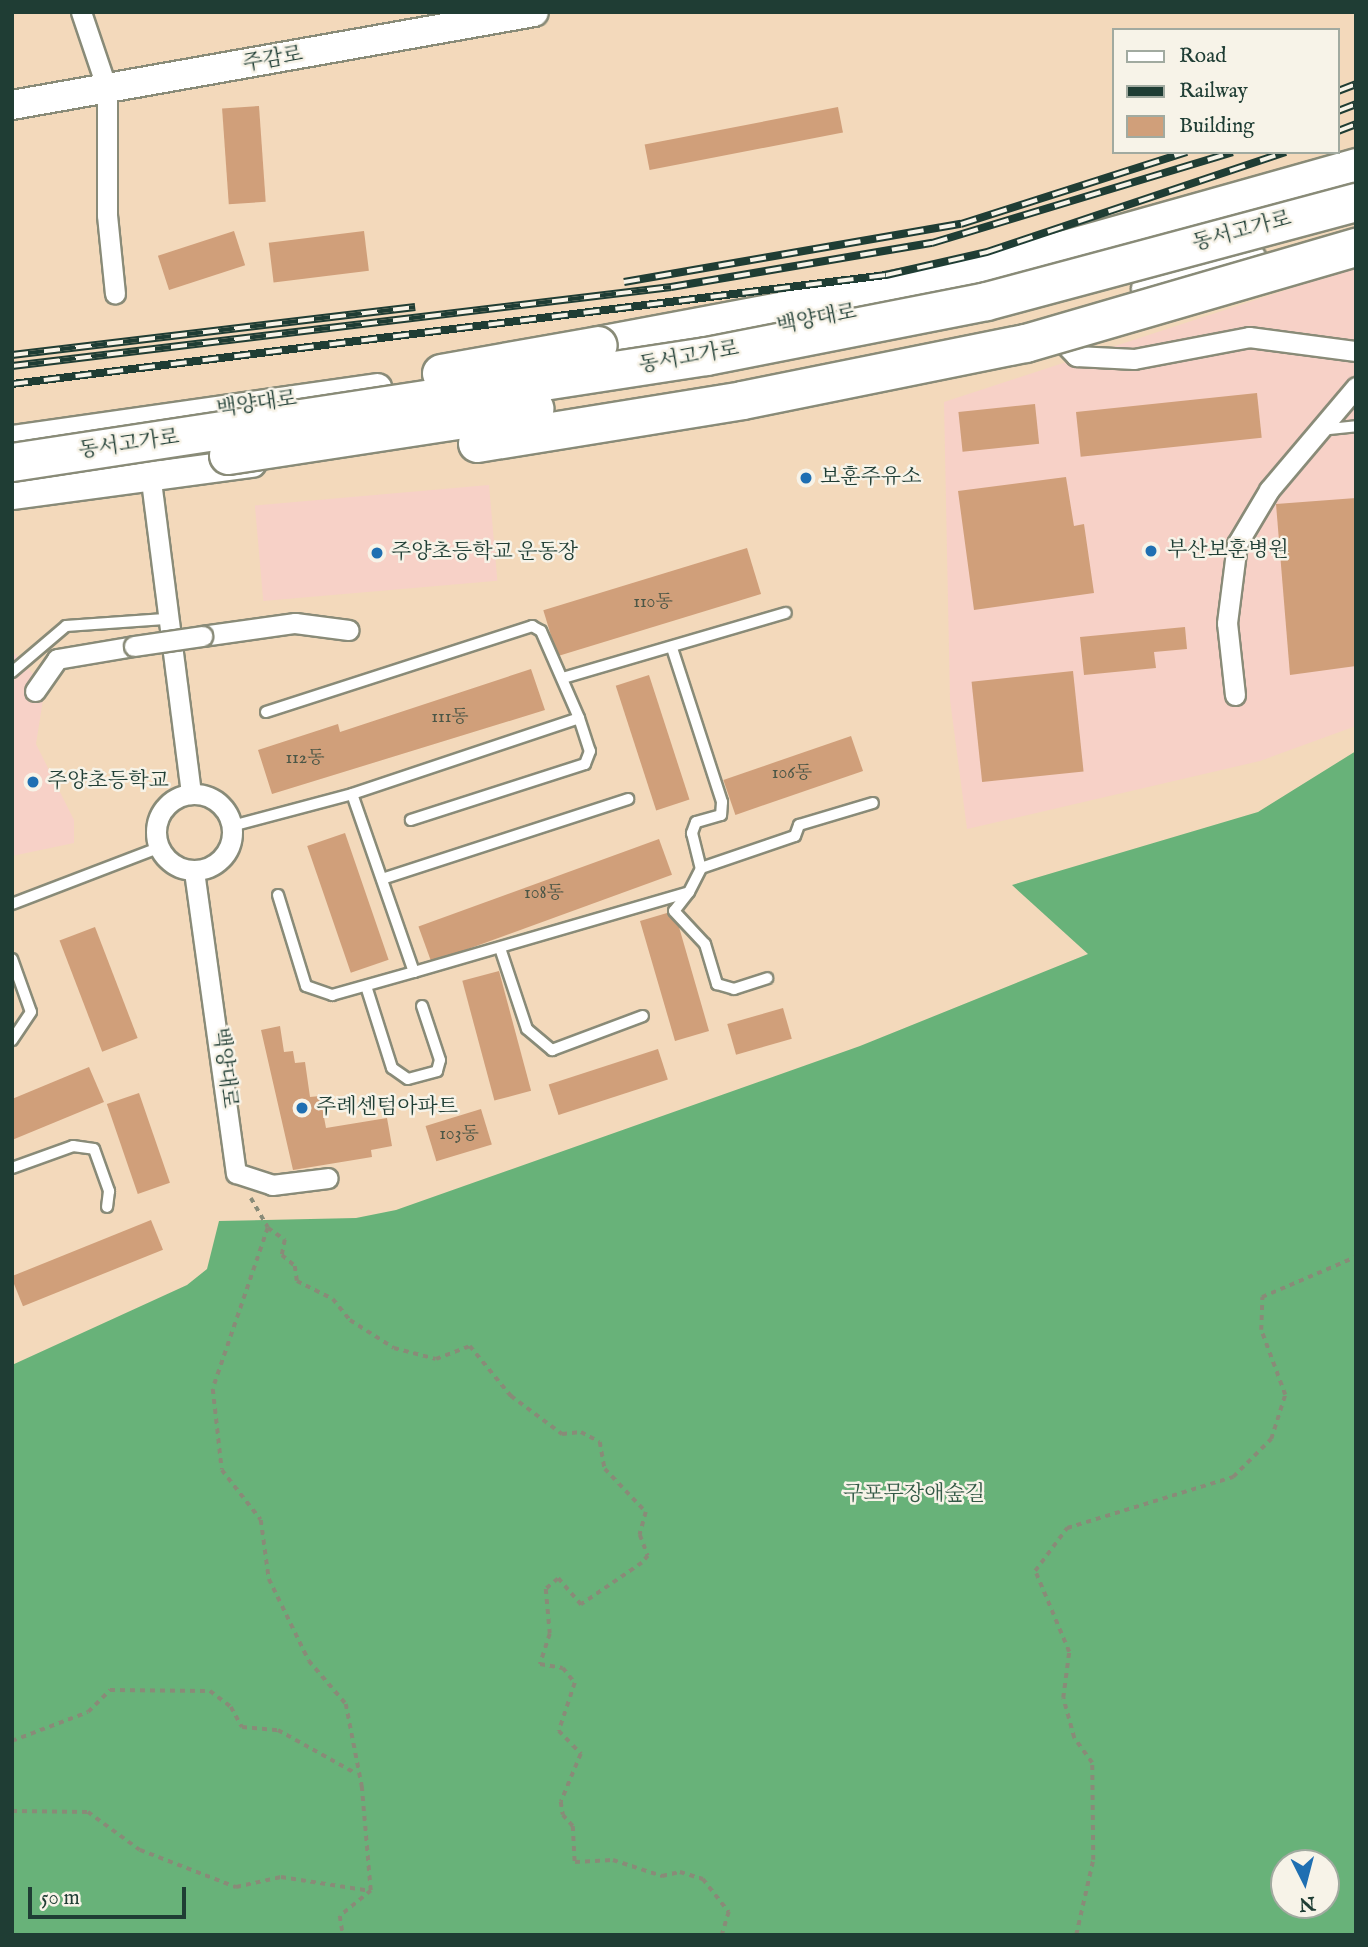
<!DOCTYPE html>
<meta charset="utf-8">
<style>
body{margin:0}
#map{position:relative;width:1368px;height:1947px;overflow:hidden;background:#f3d9bb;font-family:"IM FELL English","Noto Serif KR",serif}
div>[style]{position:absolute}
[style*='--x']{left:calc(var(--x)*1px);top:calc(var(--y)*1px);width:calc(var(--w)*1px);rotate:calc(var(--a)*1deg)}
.built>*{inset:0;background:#f7d1c7;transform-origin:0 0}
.forest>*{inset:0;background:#68b279}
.building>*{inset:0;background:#d09f7a;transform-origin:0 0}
.path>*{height:3.5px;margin-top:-1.75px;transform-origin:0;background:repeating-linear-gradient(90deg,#898b78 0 5px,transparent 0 10px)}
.roads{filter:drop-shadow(2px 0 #898b78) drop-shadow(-2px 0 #898b78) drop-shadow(0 2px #898b78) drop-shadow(0 -2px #898b78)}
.lane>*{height:10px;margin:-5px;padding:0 5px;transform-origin:5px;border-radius:5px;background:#fff}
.street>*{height:19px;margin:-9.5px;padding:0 9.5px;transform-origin:9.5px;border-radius:9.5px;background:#fff}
.street>.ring{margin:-9.5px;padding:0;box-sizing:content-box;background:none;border:19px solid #fff;border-radius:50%}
.secondary>*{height:28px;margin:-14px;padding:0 14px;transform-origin:14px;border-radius:14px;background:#fff}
.highway>*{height:37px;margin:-18.5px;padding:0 18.5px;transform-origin:18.5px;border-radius:18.5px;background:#fff}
.rail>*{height:8px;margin-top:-4px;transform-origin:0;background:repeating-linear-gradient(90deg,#f7f3e8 0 16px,#1f3d34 0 32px);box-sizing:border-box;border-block:2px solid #1f3d34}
.bridges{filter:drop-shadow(2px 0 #898b78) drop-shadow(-2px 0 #898b78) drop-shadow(0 2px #898b78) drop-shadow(0 -2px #898b78)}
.street-bridge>*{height:19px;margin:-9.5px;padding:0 9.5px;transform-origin:9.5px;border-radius:9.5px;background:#fff}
.highway-bridge>*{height:37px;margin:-18.5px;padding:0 18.5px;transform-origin:18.5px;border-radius:18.5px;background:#fff}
.dots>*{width:19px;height:19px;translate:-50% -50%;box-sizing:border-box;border:4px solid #f7f3e8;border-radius:50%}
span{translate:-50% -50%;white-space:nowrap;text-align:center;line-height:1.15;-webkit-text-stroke:5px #f7f3e8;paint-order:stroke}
.number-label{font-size:18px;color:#4b5646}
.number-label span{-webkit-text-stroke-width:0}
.street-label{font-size:21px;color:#1f3d34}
.poi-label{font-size:21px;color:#1f3d34}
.left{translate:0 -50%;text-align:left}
.park-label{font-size:21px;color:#335a46}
.frame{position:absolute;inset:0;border:14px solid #1f3d34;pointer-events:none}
.legend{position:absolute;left:1112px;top:28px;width:228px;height:126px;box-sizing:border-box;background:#f7f3e8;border:2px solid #a1aaa0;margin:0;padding:9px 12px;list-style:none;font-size:21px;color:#1f3d34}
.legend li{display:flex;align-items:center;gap:14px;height:35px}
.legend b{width:35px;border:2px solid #a1aaa0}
.north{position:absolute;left:1270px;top:1849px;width:70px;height:70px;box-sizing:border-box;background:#f7f3e8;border:2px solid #a1aaa0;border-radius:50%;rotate:174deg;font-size:19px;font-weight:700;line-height:28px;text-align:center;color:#1f3d34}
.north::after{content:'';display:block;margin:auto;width:24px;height:32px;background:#1f6fb2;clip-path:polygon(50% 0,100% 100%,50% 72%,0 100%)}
.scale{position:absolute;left:28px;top:1887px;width:158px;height:32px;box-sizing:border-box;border:4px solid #1f3d34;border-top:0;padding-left:9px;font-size:21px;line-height:24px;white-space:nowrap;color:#1f3d34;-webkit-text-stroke:5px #f7f3e8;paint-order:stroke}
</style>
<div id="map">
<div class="built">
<div style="clip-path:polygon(1356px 267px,1356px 726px,1260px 761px,967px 829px,950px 700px,944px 402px)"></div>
<div style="left:489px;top:485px;width:96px;height:235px;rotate:85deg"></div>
<div style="clip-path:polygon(12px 651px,45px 687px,36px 744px,74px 820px,74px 843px,12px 856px)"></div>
</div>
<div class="forest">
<div style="clip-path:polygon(evenodd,1356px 751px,1356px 1935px,12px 1935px,12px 1365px,187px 1285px,207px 1269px,219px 1221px,356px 1218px,396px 1210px,860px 1046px,1088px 954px,1012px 885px,1258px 812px,1356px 751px,1284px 1863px,1326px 1863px,1326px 1905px,1284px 1905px,1284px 1863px)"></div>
</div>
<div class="building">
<div style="left:259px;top:106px;width:96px;height:37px;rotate:86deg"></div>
<div style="left:838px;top:107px;width:26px;height:197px;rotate:79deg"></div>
<div style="left:234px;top:231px;width:36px;height:80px;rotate:72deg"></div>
<div style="left:364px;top:231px;width:40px;height:96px;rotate:83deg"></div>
<div style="left:1257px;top:393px;width:45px;height:182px;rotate:84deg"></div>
<div style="left:1035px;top:404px;width:40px;height:77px;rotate:84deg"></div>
<div style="clip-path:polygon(1066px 477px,1074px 526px,1084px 524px,1094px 593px,974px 610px,958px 491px)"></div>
<div style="clip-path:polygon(1356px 498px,1356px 666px,1290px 675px,1276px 504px)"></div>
<div style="left:747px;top:548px;width:48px;height:213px;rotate:73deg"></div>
<div style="clip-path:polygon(1185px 627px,1187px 649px,1154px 652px,1156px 668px,1084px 675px,1080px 637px)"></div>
<div style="clip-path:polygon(531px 669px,545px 710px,272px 794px,258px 750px,338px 724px,340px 732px)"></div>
<div style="left:1073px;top:671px;width:101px;height:102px;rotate:84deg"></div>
<div style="left:649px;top:675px;width:131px;height:35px;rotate:72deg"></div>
<div style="left:851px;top:736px;width:37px;height:135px;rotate:71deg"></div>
<div style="left:345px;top:833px;width:134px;height:40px;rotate:71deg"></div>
<div style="left:659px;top:839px;width:38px;height:256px;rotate:70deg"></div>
<div style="clip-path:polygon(667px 913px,679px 927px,709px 1031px,675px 1041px,640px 921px)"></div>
<div style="left:95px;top:927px;width:119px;height:38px;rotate:69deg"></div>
<div style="left:499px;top:971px;width:124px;height:38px;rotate:75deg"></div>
<div style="left:783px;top:1008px;width:32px;height:58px;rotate:74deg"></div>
<div style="clip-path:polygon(280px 1026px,284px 1052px,293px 1051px,295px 1063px,305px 1062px,310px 1097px,320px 1096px,326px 1128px,387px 1118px,392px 1146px,371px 1150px,372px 1157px,293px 1170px,261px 1030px)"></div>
<div style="left:658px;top:1049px;width:32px;height:115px;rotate:72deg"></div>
<div style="clip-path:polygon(89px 1067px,104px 1102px,12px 1140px,12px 1099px)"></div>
<div style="left:139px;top:1093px;width:95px;height:34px;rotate:71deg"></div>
<div style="left:481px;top:1109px;width:37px;height:58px;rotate:73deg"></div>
<div style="left:151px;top:1220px;width:32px;height:151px;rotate:68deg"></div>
</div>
<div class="path">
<div style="--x:251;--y:1198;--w:34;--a:60"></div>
<div style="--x:268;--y:1228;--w:170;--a:108.9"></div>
<div style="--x:213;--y:1389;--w:81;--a:83.7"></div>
<div style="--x:222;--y:1470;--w:63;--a:52"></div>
<div style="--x:261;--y:1520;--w:60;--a:82.3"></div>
<div style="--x:269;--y:1579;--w:91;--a:64"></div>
<div style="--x:309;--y:1661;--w:57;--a:49.3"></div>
<div style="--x:346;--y:1704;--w:84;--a:79"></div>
<div style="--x:362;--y:1786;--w:105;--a:85.1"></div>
<div style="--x:268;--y:1228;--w:21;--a:35"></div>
<div style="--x:285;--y:1240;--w:15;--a:101"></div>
<div style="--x:282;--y:1255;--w:17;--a:40"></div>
<div style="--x:295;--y:1266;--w:15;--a:82"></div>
<div style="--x:297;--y:1281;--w:40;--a:26.6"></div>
<div style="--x:333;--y:1299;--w:27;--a:51"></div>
<div style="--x:350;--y:1320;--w:52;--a:32.5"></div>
<div style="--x:394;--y:1348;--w:43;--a:14.7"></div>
<div style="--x:436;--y:1359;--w:36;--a:-21"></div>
<div style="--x:470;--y:1346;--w:65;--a:50.6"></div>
<div style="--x:511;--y:1396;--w:64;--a:36.7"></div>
<div style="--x:562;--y:1434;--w:19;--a:-6"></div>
<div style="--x:581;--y:1432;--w:21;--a:28"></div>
<div style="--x:600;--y:1442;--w:27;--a:80"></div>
<div style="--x:605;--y:1469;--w:59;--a:46.4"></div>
<div style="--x:646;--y:1512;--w:24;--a:105"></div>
<div style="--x:640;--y:1535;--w:22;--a:69"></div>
<div style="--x:648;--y:1556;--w:9;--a:131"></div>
<div style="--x:642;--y:1563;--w:74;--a:145.5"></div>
<div style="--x:581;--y:1605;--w:35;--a:-131"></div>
<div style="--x:558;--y:1579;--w:16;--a:140"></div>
<div style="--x:546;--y:1589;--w:45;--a:84.9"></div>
<div style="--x:550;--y:1634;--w:32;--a:108"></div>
<div style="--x:540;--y:1664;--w:23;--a:10"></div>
<div style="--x:563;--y:1668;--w:19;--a:51"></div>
<div style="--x:575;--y:1683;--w:51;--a:108.4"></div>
<div style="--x:559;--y:1731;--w:32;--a:46"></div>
<div style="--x:581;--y:1754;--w:52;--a:112.6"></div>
<div style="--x:561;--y:1802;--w:13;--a:81"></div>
<div style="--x:563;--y:1815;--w:15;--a:48"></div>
<div style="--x:573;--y:1826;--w:36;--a:87"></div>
<div style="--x:575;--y:1862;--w:38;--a:-3"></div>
<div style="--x:613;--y:1860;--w:52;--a:18.1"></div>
<div style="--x:662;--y:1876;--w:18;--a:-13"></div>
<div style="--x:680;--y:1872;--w:24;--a:17"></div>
<div style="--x:703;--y:1879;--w:42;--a:51.8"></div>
<div style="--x:729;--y:1912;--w:24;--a:107"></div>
<div style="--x:12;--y:1741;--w:81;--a:-20.9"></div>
<div style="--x:88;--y:1712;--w:31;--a:-45"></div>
<div style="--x:110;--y:1690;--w:100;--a:0.6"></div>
<div style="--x:210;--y:1691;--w:26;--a:37"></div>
<div style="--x:231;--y:1707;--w:23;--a:61"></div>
<div style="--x:242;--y:1727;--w:36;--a:5"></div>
<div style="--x:278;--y:1730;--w:90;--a:29.1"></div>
<div style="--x:12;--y:1811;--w:76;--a:0.8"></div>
<div style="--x:88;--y:1812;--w:64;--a:36.2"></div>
<div style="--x:140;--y:1850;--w:103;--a:21.1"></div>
<div style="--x:236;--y:1887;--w:46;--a:-12.5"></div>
<div style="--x:281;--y:1877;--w:91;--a:8.8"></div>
<div style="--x:371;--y:1891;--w:40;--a:141"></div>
<div style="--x:340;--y:1916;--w:19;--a:81"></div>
<div style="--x:1076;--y:1935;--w:77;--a:-77.2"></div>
<div style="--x:1093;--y:1860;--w:97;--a:-90.6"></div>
<div style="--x:1092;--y:1763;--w:31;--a:-126"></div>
<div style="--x:1074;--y:1738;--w:41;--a:-105.4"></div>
<div style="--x:1063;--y:1698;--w:46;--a:-82.6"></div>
<div style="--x:1069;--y:1652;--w:88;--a:-112.8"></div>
<div style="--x:1035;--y:1571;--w:54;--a:-53.3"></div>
<div style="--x:1067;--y:1528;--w:174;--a:-17.1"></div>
<div style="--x:1233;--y:1477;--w:54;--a:-45"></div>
<div style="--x:1271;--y:1439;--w:46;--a:-72.3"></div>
<div style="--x:1285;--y:1395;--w:69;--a:-110.3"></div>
<div style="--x:1261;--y:1330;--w:33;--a:-88"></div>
<div style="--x:1262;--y:1297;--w:102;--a:-23.1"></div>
</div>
<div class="roads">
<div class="lane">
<div style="--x:1320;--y:430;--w:36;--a:-6"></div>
<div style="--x:672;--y:648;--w:162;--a:72"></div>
<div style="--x:722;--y:802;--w:13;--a:94"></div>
<div style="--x:721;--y:815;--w:26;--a:164"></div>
<div style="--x:696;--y:822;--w:12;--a:110"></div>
<div style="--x:692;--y:833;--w:36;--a:76"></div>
<div style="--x:12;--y:672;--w:71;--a:-40.4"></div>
<div style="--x:66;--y:626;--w:99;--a:-4"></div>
<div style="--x:563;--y:678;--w:232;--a:-16.3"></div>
<div style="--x:266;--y:712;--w:280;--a:-17.9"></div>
<div style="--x:532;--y:626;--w:10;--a:29"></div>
<div style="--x:541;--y:631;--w:95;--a:66.4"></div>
<div style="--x:232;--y:826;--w:124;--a:-14.9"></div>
<div style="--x:352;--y:794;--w:239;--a:-18.5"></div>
<div style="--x:579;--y:718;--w:35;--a:72"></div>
<div style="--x:590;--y:751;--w:14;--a:111"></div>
<div style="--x:585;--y:764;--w:183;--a:162.2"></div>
<div style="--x:382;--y:879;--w:259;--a:-18"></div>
<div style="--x:689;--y:892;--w:24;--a:128"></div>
<div style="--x:674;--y:911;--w:45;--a:46.8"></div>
<div style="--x:705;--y:944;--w:42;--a:73.3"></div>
<div style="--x:717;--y:984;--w:18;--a:16"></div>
<div style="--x:734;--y:989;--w:35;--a:-18"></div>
<div style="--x:278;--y:895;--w:95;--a:72.9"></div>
<div style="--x:306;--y:986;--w:28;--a:19"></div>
<div style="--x:332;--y:995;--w:85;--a:-15.7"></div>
<div style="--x:414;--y:972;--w:188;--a:-109.2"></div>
<div style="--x:12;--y:904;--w:156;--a:-21"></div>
<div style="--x:500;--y:948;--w:85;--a:71.6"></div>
<div style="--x:527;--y:1029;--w:33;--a:40"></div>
<div style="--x:552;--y:1050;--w:97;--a:-20.5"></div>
<div style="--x:12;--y:959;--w:56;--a:70.3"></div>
<div style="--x:31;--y:1012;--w:34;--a:124"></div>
<div style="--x:414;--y:972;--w:286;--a:-16.2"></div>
<div style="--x:689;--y:892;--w:27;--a:-63"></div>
<div style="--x:701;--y:868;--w:99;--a:-18.8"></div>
<div style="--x:795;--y:836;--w:12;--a:-70"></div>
<div style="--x:799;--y:825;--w:77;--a:-16.6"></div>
<div style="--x:366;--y:986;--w:86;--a:72.4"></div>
<div style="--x:392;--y:1068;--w:19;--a:35"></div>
<div style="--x:408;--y:1079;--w:30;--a:-15"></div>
<div style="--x:437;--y:1071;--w:11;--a:-75"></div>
<div style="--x:440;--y:1060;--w:57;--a:-108.4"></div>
<div style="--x:12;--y:1168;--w:65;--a:-19.8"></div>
<div style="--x:73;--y:1146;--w:21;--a:8"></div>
<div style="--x:94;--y:1149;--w:45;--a:70.3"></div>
<div style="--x:109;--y:1191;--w:16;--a:97"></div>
</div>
<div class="street">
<div style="--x:81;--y:12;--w:81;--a:71.3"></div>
<div style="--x:107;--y:89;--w:126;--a:90"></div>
<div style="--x:107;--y:215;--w:79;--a:84.2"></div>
<div style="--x:1052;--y:331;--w:35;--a:46"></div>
<div style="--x:1076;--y:356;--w:58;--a:3"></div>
<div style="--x:1134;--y:359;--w:117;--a:-10.8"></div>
<div style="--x:1249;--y:337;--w:108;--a:7.5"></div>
<div style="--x:145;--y:434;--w:363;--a:82.7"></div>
<div style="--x:202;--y:636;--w:94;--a:-8"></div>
<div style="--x:295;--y:623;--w:54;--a:7.4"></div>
<div style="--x:35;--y:691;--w:39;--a:-55"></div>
<div style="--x:57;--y:659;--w:78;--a:-9.6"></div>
<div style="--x:1235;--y:695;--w:72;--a:-96.3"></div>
<div style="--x:1227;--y:623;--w:80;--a:-82.8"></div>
<div style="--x:1237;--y:544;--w:63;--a:-59.3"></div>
<div style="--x:1269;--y:490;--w:135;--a:-49.8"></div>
<div class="ring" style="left:156px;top:794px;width:57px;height:57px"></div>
<div style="--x:194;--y:871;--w:305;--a:82.1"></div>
<div style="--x:236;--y:1173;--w:38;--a:18"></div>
<div style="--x:272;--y:1185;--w:56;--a:-7.1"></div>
</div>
<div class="secondary">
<div style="--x:12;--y:105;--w:530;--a:-10.1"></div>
<div style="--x:1146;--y:289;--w:110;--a:-15.8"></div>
<div style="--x:12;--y:440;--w:369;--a:-8.1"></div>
<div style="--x:12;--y:495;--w:242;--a:-7.6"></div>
</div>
<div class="highway">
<div style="--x:598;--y:345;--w:385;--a:-10.6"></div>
<div style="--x:976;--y:274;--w:395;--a:-15.7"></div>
</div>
</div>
<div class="rail">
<div style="--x:1338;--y:91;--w:19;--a:-21"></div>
<div style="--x:1338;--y:111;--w:19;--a:-21"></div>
<div style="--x:1338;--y:131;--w:19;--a:-21"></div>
<div style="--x:624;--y:282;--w:342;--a:-9.8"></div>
<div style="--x:961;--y:224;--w:237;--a:-17.7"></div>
<div style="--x:12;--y:355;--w:406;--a:-6.8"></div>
<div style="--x:12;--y:366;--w:664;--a:-6.84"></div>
<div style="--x:671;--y:287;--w:265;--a:-9.6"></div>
<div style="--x:932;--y:243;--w:314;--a:-16.8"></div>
<div style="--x:12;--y:384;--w:881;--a:-7.11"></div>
<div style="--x:886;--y:275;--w:104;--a:-12.8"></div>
<div style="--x:987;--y:252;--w:315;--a:-18.5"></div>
</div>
<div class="bridges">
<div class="street-bridge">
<div style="--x:134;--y:646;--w:69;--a:-8.4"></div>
</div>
<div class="highway-bridge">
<div style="--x:441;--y:373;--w:159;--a:-10.1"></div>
<div style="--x:477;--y:443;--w:268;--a:-9.2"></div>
<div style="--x:742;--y:400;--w:289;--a:-11.4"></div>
<div style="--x:1025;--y:343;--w:345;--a:-16.2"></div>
<div style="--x:228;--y:455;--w:310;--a:-8.7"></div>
<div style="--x:12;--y:462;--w:702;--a:-8.68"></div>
<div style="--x:706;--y:356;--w:285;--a:-11.1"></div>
<div style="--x:986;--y:301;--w:383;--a:-15"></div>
</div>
</div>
<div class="dots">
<div style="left:806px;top:478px;background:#1f6fb2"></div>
<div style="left:1151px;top:551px;background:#1f6fb2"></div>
<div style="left:377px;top:553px;background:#1f6fb2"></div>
<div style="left:33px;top:782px;background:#1f6fb2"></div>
<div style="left:302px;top:1108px;background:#1f6fb2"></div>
</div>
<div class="number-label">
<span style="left:653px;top:603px">110동</span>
<span style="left:450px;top:718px">111동</span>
<span style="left:305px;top:759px">112동</span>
<span style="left:792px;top:774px">106동</span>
<span style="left:544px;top:894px">108동</span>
<span style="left:459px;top:1135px">103동</span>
</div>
<div class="street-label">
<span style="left:273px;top:60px;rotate:-10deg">주감로</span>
<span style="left:1242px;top:232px;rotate:-15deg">동서고가로</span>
<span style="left:817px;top:320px;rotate:-11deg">백양대로</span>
<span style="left:689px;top:358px;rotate:-10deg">동서고가로</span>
<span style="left:257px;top:405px;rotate:-8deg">백양대로</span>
<span style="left:129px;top:445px;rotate:-8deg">동서고가로</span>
<span style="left:224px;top:1068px;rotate:83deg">백양대로</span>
</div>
<div class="poi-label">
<span class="left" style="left:820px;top:478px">보훈주유소</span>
<span class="left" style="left:1167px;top:551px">부산보훈병원</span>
<span class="left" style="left:391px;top:553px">주양초등학교 운동장</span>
<span class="left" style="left:47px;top:782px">주양초등학교</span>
<span class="left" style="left:316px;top:1108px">주례센텀아파트</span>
</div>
<div class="park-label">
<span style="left:914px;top:1495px">구포무장애숲길</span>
</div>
<div class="frame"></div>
<ul class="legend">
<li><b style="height:9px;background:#fff"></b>Road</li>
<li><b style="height:9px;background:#1f3d34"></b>Railway</li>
<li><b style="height:19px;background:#d09f7a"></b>Building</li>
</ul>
<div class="north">N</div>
<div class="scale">50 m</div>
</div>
